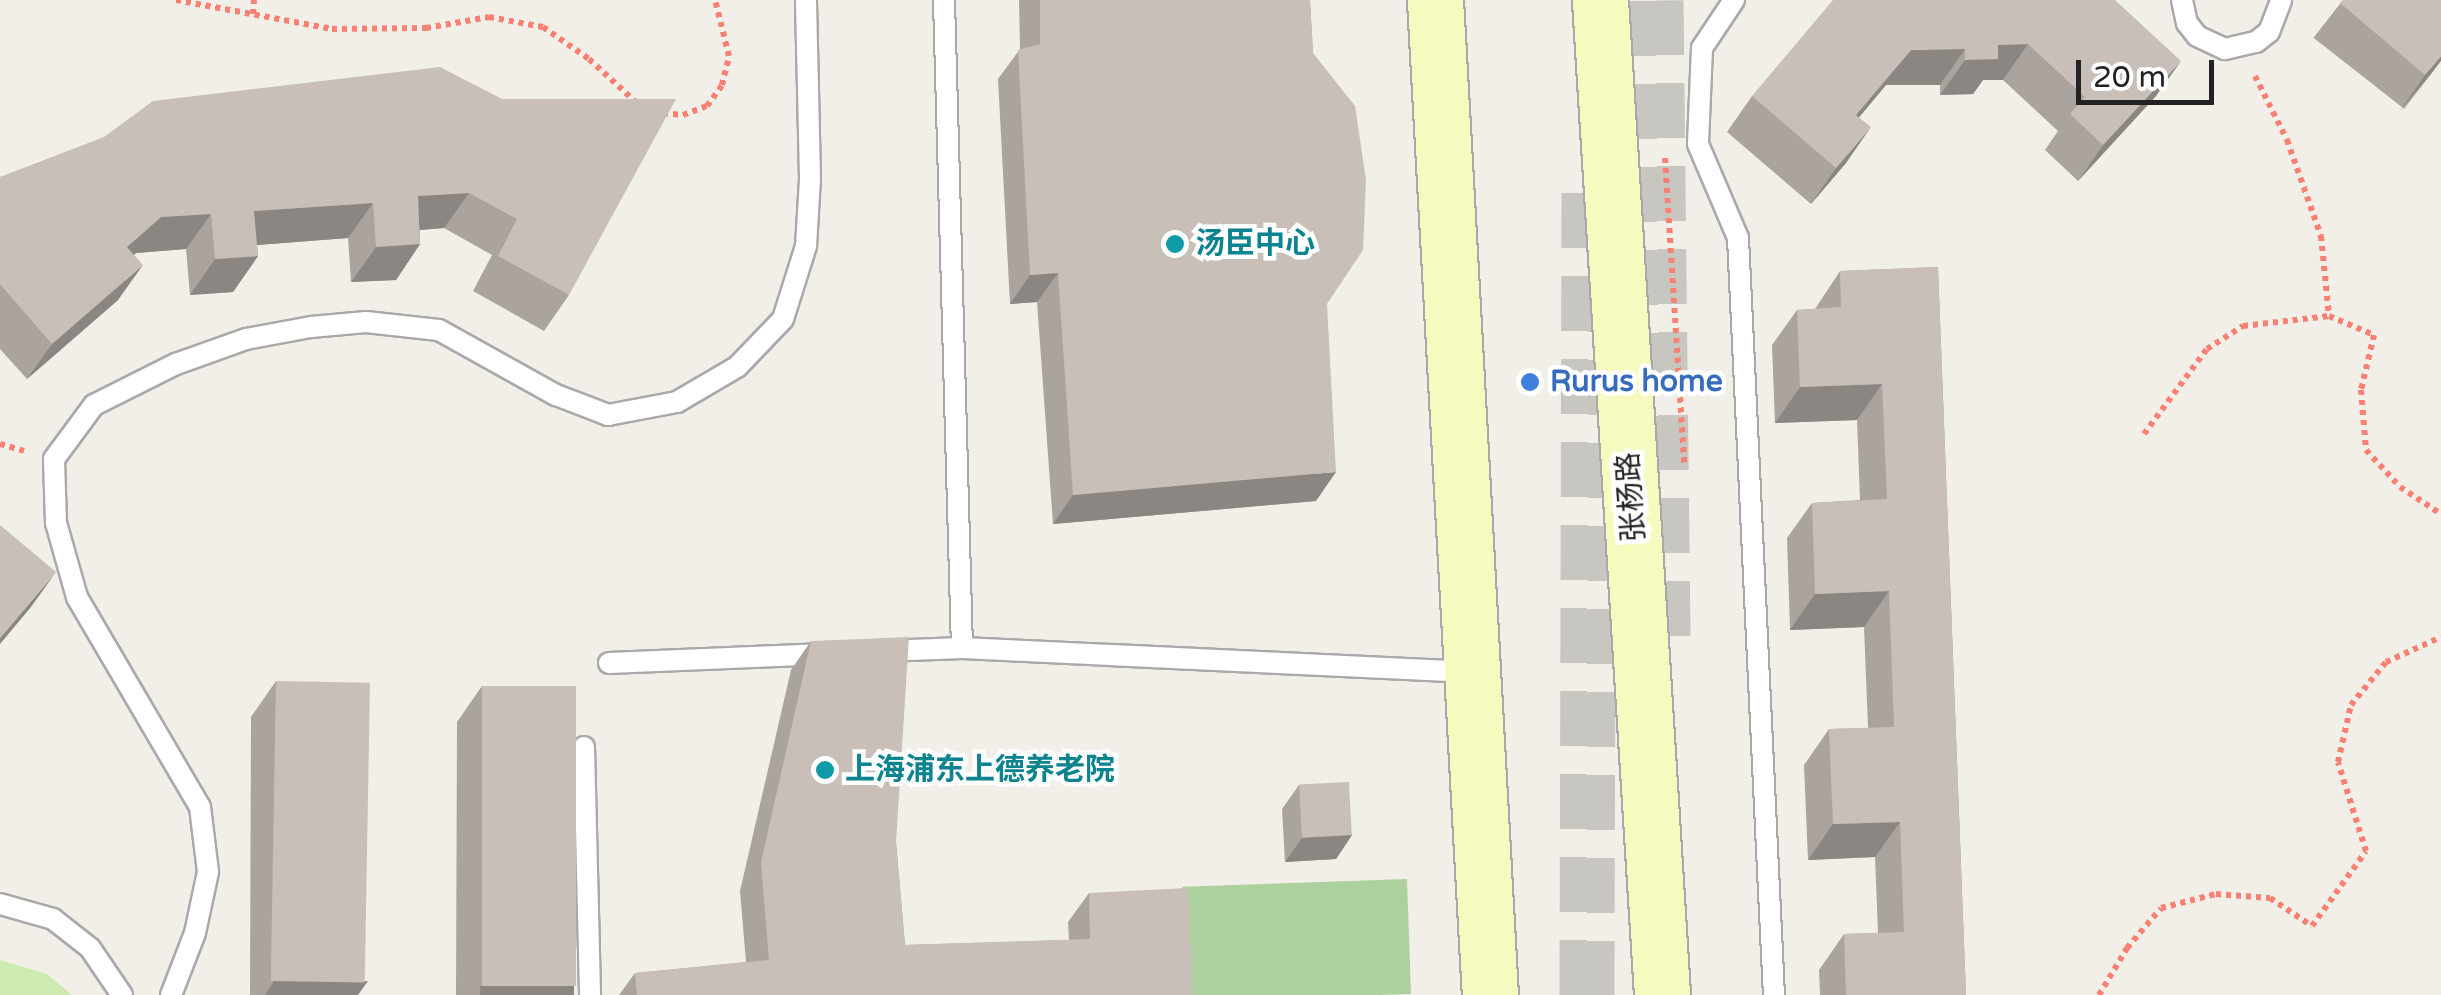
<!DOCTYPE html>
<meta charset="utf-8">
<style>
body{margin:0}
#map{position:relative;width:2441px;height:995px;overflow:hidden;background:#f2efe9;font-family:"Varela Round","Noto Sans SC",sans-serif}
div>[style]{position:absolute}
[style*='--x']{left:calc(var(--x)*1px);top:calc(var(--y)*1px);width:calc(var(--w)*1px);rotate:calc(var(--a)*1deg)}
.grass>*{inset:0;background:#cdebb0}
.forest>*{inset:0;background:#add19e;transform-origin:0 0}
.secondary-tunnel>*{height:55px;margin-top:-27.5px;transform-origin:0;background:repeating-linear-gradient(90deg,#c8c6c1 0 55px,transparent 0 83px)}
.path>*{height:6px;margin-top:-3px;transform-origin:0;background:repeating-linear-gradient(90deg,#fa8072 0 5px,transparent 0 10px)}
.roads{filter:drop-shadow(2px 0 #a9a9a9) drop-shadow(-2px 0 #a9a9a9) drop-shadow(0 2px #a9a9a9) drop-shadow(0 -2px #a9a9a9)}
.service>*{height:20px;margin:-10px;padding:0 10px;transform-origin:10px;border-radius:10px;background:#fff}
.secondary>*{height:55px;margin:-27.5px;padding:0 27.5px;transform-origin:27.5px;border-radius:27.5px;background:#f7fabf}
.wall>*{inset:0;background:#aba49e;transform-origin:0 0}
.shaded-wall>*{inset:0;background:#8b8681;transform-origin:0 0}
.building>*{inset:0;background:#c7bfb8;transform-origin:0 0}
.dots>*{width:28px;height:28px;translate:-50% -50%;box-sizing:border-box;border:5px solid #fff;border-radius:50%}
span{translate:-50% -50%;white-space:nowrap;text-align:center;line-height:1.15;-webkit-text-stroke:9px #fff;paint-order:stroke}
.culture-label{font-size:30px;color:#0d838f;font-weight:700}
.left{translate:0 -50%;text-align:left}
.shop-label{font-size:30px;color:#366cbe;font-weight:700}
.street-label{font-size:30px;color:#222}
.scale{position:absolute;left:2076px;top:60px;width:138px;height:45px;box-sizing:border-box;border:5px solid #222;border-top:0;padding-left:12px;font-size:30px;line-height:35px;white-space:nowrap;color:#222;-webkit-text-stroke:8px #fff;paint-order:stroke}
</style>
<div id="map">
<div class="grass">
<div style="clip-path:polygon(0 960px,47px 974px,72px 995px,0 995px)"></div>
</div>
<div class="forest">
<div style="left:1407px;top:879px;width:115px;height:225px;rotate:88deg"></div>
</div>
<div class="secondary-tunnel">
<div style="--x:1656;--y:0;--w:637;--a:89.37"></div>
<div style="--x:1587;--y:995;--w:807;--a:-89.86"></div>
</div>
<div class="path">
<div style="--x:176;--y:0;--w:159;--a:10.5"></div>
<div style="--x:332;--y:29;--w:94;--a:-0.6"></div>
<div style="--x:426;--y:28;--w:64;--a:-9.9"></div>
<div style="--x:489;--y:17;--w:55;--a:10.5"></div>
<div style="--x:543;--y:27;--w:56;--a:34.8"></div>
<div style="--x:589;--y:59;--w:67;--a:42.6"></div>
<div style="--x:253;--y:14;--w:14;--a:-86"></div>
<div style="--x:2255;--y:76;--w:72;--a:63.4"></div>
<div style="--x:2287;--y:140;--w:102;--a:70.5"></div>
<div style="--x:2321;--y:236;--w:80;--a:84.3"></div>
<div style="--x:663;--y:113;--w:20;--a:6"></div>
<div style="--x:683;--y:115;--w:26;--a:-21"></div>
<div style="--x:707;--y:106;--w:26;--a:-54"></div>
<div style="--x:722;--y:85;--w:30;--a:-76"></div>
<div style="--x:729;--y:56;--w:58;--a:-104"></div>
<div style="--x:1665;--y:158;--w:307;--a:86.4"></div>
<div style="--x:2144;--y:434;--w:106;--a:-53.5"></div>
<div style="--x:2207;--y:349;--w:43;--a:-32.6"></div>
<div style="--x:2243;--y:326;--w:87;--a:-6.6"></div>
<div style="--x:2329;--y:316;--w:49;--a:22.9"></div>
<div style="--x:2374;--y:335;--w:57;--a:103.3"></div>
<div style="--x:2361;--y:390;--w:60;--a:85.2"></div>
<div style="--x:2366;--y:450;--w:50;--a:47.4"></div>
<div style="--x:2400;--y:487;--w:49;--a:33.4"></div>
<div style="--x:0;--y:444;--w:25;--a:16"></div>
<div style="--x:2099;--y:995;--w:55;--a:-59.2"></div>
<div style="--x:2127;--y:948;--w:52;--a:-49.6"></div>
<div style="--x:2161;--y:908;--w:57;--a:-14.3"></div>
<div style="--x:2216;--y:894;--w:54;--a:4.2"></div>
<div style="--x:2270;--y:898;--w:50;--a:33.7"></div>
<div style="--x:2312;--y:926;--w:92;--a:-54.2"></div>
<div style="--x:2366;--y:851;--w:93;--a:-107.5"></div>
<div style="--x:2338;--y:762;--w:58;--a:-77.2"></div>
<div style="--x:2351;--y:705;--w:55;--a:-50.9"></div>
<div style="--x:2386;--y:662;--w:60;--a:-24.4"></div>
</div>
<div class="roads">
<div class="service">
<div style="--x:944;--y:0;--w:648;--a:88.41"></div>
<div style="--x:962;--y:648;--w:509;--a:2.7"></div>
<div style="--x:1734;--y:0;--w:58;--a:123.7"></div>
<div style="--x:1702;--y:48;--w:96;--a:92.4"></div>
<div style="--x:1698;--y:144;--w:102;--a:66.9"></div>
<div style="--x:1738;--y:238;--w:758;--a:87.28"></div>
<div style="--x:2182;--y:0;--w:24;--a:78"></div>
<div style="--x:2187;--y:23;--w:16;--a:52"></div>
<div style="--x:2197;--y:36;--w:31;--a:25"></div>
<div style="--x:2225;--y:49;--w:32;--a:-13"></div>
<div style="--x:2256;--y:42;--w:16;--a:-38"></div>
<div style="--x:2269;--y:32;--w:34;--a:-69"></div>
<div style="--x:884;--y:651;--w:78;--a:-2.2"></div>
<div style="--x:609;--y:663;--w:216;--a:-2.4"></div>
<div style="--x:584;--y:747;--w:248;--a:88.6"></div>
<div style="--x:0;--y:904;--w:55;--a:15.8"></div>
<div style="--x:53;--y:919;--w:47;--a:38.1"></div>
<div style="--x:90;--y:948;--w:57;--a:55.8"></div>
<div style="--x:171;--y:995;--w:66;--a:-68.8"></div>
<div style="--x:195;--y:933;--w:62;--a:-78"></div>
<div style="--x:208;--y:872;--w:65;--a:-97"></div>
<div style="--x:200;--y:807;--w:243;--a:-120.4"></div>
<div style="--x:77;--y:597;--w:77;--a:-105.8"></div>
<div style="--x:56;--y:523;--w:64;--a:-91.8"></div>
<div style="--x:54;--y:459;--w:67;--a:-53.5"></div>
<div style="--x:94;--y:405;--w:92;--a:-26.6"></div>
<div style="--x:176;--y:364;--w:74;--a:-19.7"></div>
<div style="--x:246;--y:339;--w:66;--a:-10.5"></div>
<div style="--x:311;--y:327;--w:55;--a:-5.2"></div>
<div style="--x:366;--y:322;--w:73;--a:6.3"></div>
<div style="--x:439;--y:330;--w:134;--a:29.1"></div>
<div style="--x:556;--y:395;--w:56;--a:21"></div>
<div style="--x:608;--y:415;--w:70;--a:-10.7"></div>
<div style="--x:677;--y:402;--w:69;--a:-30.3"></div>
<div style="--x:737;--y:367;--w:66;--a:-46.2"></div>
<div style="--x:783;--y:319;--w:77;--a:-72.5"></div>
<div style="--x:806;--y:246;--w:68;--a:-86.6"></div>
<div style="--x:810;--y:178;--w:178;--a:-91.3"></div>
</div>
<div class="secondary">
<div style="--x:1435;--y:0;--w:997;--a:86.84"></div>
<div style="--x:1600;--y:0;--w:997;--a:86.43"></div>
</div>
</div>
<div class="wall">
<div style="clip-path:polygon(1019px 0,1310px 0,1327px 304px,1316px 501px,1053px 524px,1037px 302px,1010px 304px,998px 79px,1020px 49px)"></div>
<div style="clip-path:polygon(2115px 0,2156px 96px,2078px 181px,2045px 150px,2058px 131px,2003px 80px,1983px 80px,1973px 94px,1940px 95px,1940px 85px,1886px 85px,1859px 117px,1846px 163px,1811px 204px,1727px 132px,1752px 96px)"></div>
<div style="left:2343px;top:0;width:115px;height:48px;rotate:38deg"></div>
<div style="clip-path:polygon(440px 67px,569px 295px,544px 331px,473px 291px,492px 255px,444px 228px,420px 230px,420px 244px,396px 280px,351px 282px,348px 238px,257px 245px,258px 256px,233px 292px,190px 295px,186px 249px,136px 253px,134px 255px,118px 300px,27px 379px,0 349px,0 177px)"></div>
<div style="clip-path:polygon(1938px 267px,1966px 995px,1820px 995px,1819px 970px,1844px 934px,1878px 933px,1875px 857px,1808px 860px,1804px 765px,1829px 729px,1868px 728px,1864px 627px,1790px 630px,1787px 538px,1812px 503px,1860px 500px,1857px 420px,1775px 423px,1772px 345px,1797px 310px,1815px 309px,1840px 271px)"></div>
<div style="clip-path:polygon(811px 641px,896px 842px,905px 945px,1069px 940px,1068px 922px,1089px 893px,1193px 995px,619px 995px,635px 973px,746px 962px,740px 891px,791px 670px)"></div>
<div style="clip-path:polygon(276px 681px,358px 995px,250px 995px,251px 717px)"></div>
<div style="clip-path:polygon(482px 686px,574px 986px,568px 995px,456px 995px,457px 722px)"></div>
<div style="clip-path:polygon(1299px 785px,1352px 835px,1336px 859px,1285px 862px,1282px 809px)"></div>
</div>
<div class="shaded-wall">
<div style="clip-path:polygon(2028px 44px,2003px 80px,1983px 80px,1973px 94px,1940px 95px,1965px 60px,1998px 45px)"></div>
<div style="clip-path:polygon(1965px 49px,1940px 85px,1886px 85px,1832px 150px,1856px 115px,1911px 50px)"></div>
<div style="clip-path:polygon(2441px 56px,2441px 61px,2434px 70px,2400px 111px,2425px 75px)"></div>
<div style="clip-path:polygon(2181px 61px,2156px 96px,2078px 181px,2103px 145px)"></div>
<div style="clip-path:polygon(1871px 127px,1846px 163px,1811px 204px,1836px 168px)"></div>
<div style="clip-path:polygon(469px 193px,444px 228px,393px 232px,418px 196px)"></div>
<div style="clip-path:polygon(373px 203px,348px 238px,230px 247px,254px 211px)"></div>
<div style="clip-path:polygon(211px 214px,186px 249px,136px 253px,103px 282px,127px 247px,161px 217px)"></div>
<div style="clip-path:polygon(420px 244px,396px 280px,351px 282px,376px 247px)"></div>
<div style="clip-path:polygon(258px 256px,233px 292px,190px 295px,215px 259px)"></div>
<div style="clip-path:polygon(143px 265px,118px 300px,27px 379px,52px 344px)"></div>
<div style="clip-path:polygon(1058px 273px,1037px 302px,1010px 304px,1030px 275px)"></div>
<div style="clip-path:polygon(1882px 384px,1857px 420px,1775px 423px,1800px 387px)"></div>
<div style="clip-path:polygon(1336px 472px,1316px 501px,1053px 524px,1073px 495px)"></div>
<div style="clip-path:polygon(56px 572px,31px 607px,0 644px,0 638px)"></div>
<div style="clip-path:polygon(1889px 591px,1864px 627px,1790px 630px,1815px 594px)"></div>
<div style="clip-path:polygon(1900px 822px,1875px 857px,1808px 860px,1833px 824px)"></div>
<div style="clip-path:polygon(1352px 835px,1336px 859px,1285px 862px,1302px 838px)"></div>
<div style="clip-path:polygon(274px 981px,368px 981px,358px 995px,265px 995px)"></div>
<div style="left:480px;top:986px;width:94px;height:11px"></div>
</div>
<div class="building">
<div style="clip-path:polygon(1040px 0,1310px 0,1313px 53px,1355px 106px,1366px 180px,1363px 250px,1327px 304px,1336px 472px,1073px 495px,1058px 273px,1030px 275px,1018px 50px,1040px 44px)"></div>
<div style="clip-path:polygon(1833px 0,2115px 0,2181px 61px,2103px 145px,2070px 114px,2085px 97px,2028px 44px,1998px 45px,1998px 59px,1965px 60px,1965px 49px,1911px 50px,1856px 115px,1871px 127px,1836px 168px,1752px 96px)"></div>
<div style="clip-path:polygon(2343px 0,2441px 0,2441px 56px,2425px 75px,2340px 3px)"></div>
<div style="clip-path:polygon(440px 67px,502px 99px,676px 99px,569px 295px,498px 256px,517px 219px,469px 193px,418px 196px,420px 244px,376px 247px,373px 203px,254px 211px,258px 256px,215px 259px,211px 214px,161px 217px,127px 247px,143px 265px,52px 344px,0 284px,0 177px,104px 137px,153px 101px)"></div>
<div style="clip-path:polygon(1938px 267px,1966px 995px,1846px 995px,1844px 934px,1904px 932px,1900px 822px,1833px 824px,1829px 729px,1894px 727px,1889px 591px,1815px 594px,1812px 503px,1887px 499px,1882px 384px,1800px 387px,1797px 310px,1841px 307px,1840px 271px)"></div>
<div style="clip-path:polygon(0 525px,56px 572px,0 638px)"></div>
<div style="clip-path:polygon(909px 637px,896px 842px,905px 945px,1090px 939px,1089px 893px,1188px 888px,1193px 995px,637px 995px,635px 973px,769px 960px,761px 862px,811px 641px)"></div>
<div style="left:276px;top:681px;width:94px;height:300px;rotate:1deg"></div>
<div style="left:482px;top:686px;width:94px;height:300px"></div>
<div style="left:1349px;top:782px;width:53px;height:50px;rotate:87deg"></div>
</div>
<div class="dots">
<div style="left:1175px;top:244px;background:#0f9aa8"></div>
<div style="left:1530px;top:382px;background:#3f7fe0"></div>
<div style="left:825px;top:770px;background:#0f9aa8"></div>
</div>
<div class="culture-label">
<span class="left" style="left:1195px;top:244px">汤臣中心</span>
<span class="left" style="left:845px;top:770px">上海浦东上德养老院</span>
</div>
<div class="shop-label">
<span class="left" style="left:1550px;top:382px">Rurus home</span>
</div>
<div class="street-label">
<span style="left:1632px;top:497px;rotate:-94deg">张杨路</span>
</div>
<div class="scale">20 m</div>
</div>
